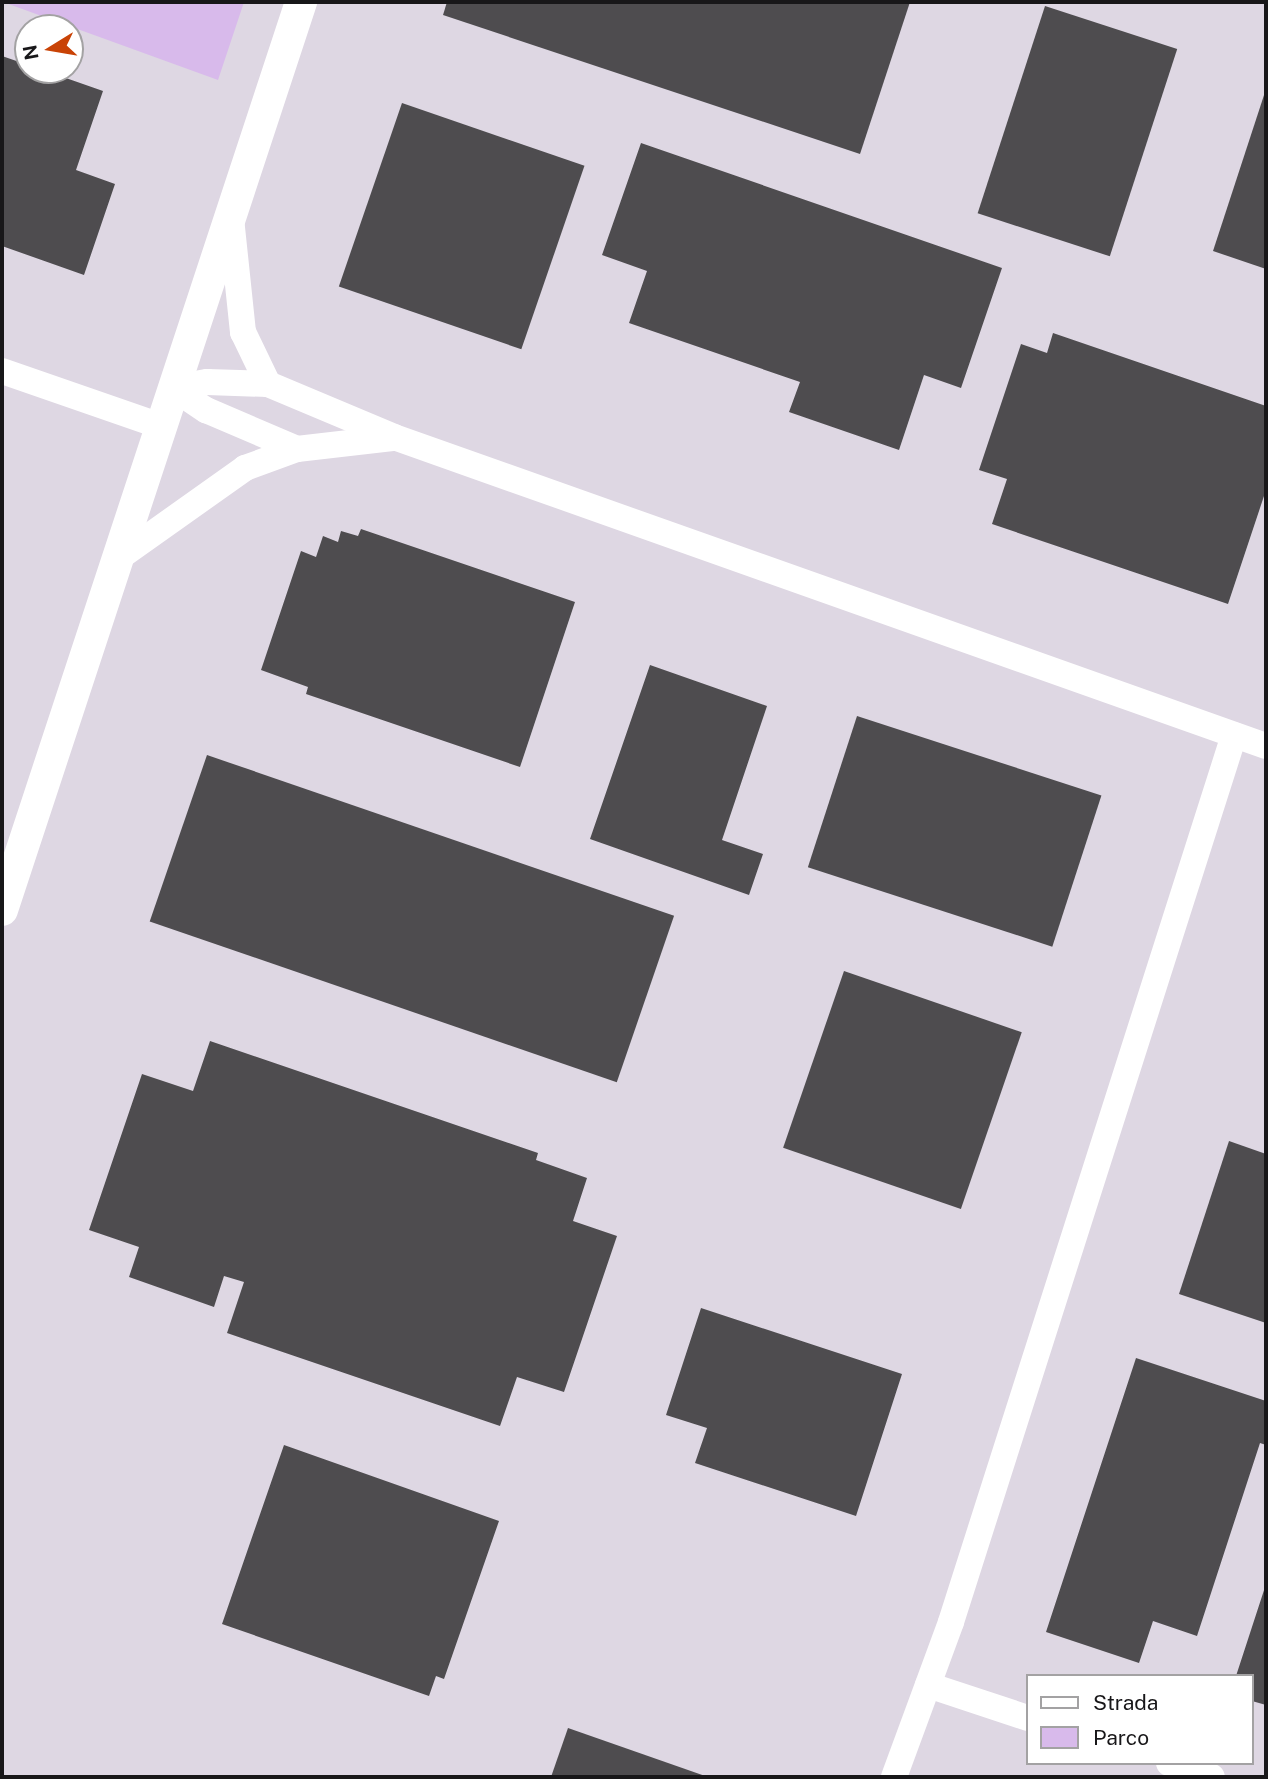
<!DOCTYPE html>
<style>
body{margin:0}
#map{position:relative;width:1268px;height:1779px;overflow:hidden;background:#e5e2e7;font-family:"Public Sans",sans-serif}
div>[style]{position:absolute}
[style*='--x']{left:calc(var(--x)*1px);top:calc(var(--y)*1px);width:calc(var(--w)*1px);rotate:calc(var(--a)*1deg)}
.built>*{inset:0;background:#ded7e3}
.green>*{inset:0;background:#d8baeb}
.building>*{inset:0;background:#4e4c4f;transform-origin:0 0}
.minor>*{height:26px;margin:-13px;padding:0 13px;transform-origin:13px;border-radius:13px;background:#fff}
.tertiary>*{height:32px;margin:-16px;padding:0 16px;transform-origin:16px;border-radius:16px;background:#fff}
span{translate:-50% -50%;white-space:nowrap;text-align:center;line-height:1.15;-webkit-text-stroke:7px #fff;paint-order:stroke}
.frame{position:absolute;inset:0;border:4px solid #181719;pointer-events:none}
.legend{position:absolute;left:1026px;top:1674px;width:228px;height:91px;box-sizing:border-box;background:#fff;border:2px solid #a3a2a3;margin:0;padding:9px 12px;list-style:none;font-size:21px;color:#181719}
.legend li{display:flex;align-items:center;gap:14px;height:35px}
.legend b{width:35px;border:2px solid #a3a2a3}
.north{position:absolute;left:14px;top:14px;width:70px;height:70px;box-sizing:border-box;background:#fff;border:2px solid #a3a2a3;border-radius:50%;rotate:259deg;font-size:19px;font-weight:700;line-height:28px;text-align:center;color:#181719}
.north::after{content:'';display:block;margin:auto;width:24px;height:32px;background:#c94306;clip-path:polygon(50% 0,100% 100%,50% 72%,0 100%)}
</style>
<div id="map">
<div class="built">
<div style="clip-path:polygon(evenodd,2px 2px,1266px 2px,1266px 1777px,2px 1777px,2px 2px,28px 28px,70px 28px,70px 70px,28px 70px,28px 28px,2px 2px,1028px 1676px,1252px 1676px,1252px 1763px,1028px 1763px,1028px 1676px)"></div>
</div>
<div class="green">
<div style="clip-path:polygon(3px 2px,244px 2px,218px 80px)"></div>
</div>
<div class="building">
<div style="clip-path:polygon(447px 2px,910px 2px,860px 154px,443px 15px)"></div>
<div style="left:1045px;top:6px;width:139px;height:218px;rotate:18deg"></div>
<div style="clip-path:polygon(2px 56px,28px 65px,28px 70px,43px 70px,103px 91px,76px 170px,115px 184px,84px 275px,2px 246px)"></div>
<div style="clip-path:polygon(1266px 89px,1266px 269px,1213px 251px)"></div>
<div style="left:402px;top:103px;width:193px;height:194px;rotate:19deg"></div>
<div style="clip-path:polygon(641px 143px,1002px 268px,961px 388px,924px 375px,899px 450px,789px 412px,800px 382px,629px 323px,647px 271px,602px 255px)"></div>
<div style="clip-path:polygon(1053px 333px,1266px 406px,1266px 490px,1228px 604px,992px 524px,1007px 479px,979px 470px,1021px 344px,1047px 353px)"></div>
<div style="clip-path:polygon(361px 529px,575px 602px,520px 767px,306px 694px,308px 687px,261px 670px,301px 551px,316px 557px,323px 536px,338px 542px,341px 531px,358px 536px)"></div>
<div style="clip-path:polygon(650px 665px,767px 706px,722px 840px,763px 854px,749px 895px,590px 839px)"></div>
<div style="left:857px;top:716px;width:257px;height:159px;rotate:18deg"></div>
<div style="left:207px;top:755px;width:494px;height:176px;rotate:19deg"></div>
<div style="left:844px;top:971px;width:188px;height:187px;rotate:19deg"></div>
<div style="clip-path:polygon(210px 1041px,538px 1153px,536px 1160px,587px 1178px,573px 1221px,617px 1236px,564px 1392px,517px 1377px,500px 1426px,227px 1333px,244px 1282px,224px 1276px,214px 1307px,129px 1277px,139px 1247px,89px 1230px,142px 1074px,193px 1091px)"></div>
<div style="clip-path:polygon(1229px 1141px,1266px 1154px,1266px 1323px,1179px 1294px)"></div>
<div style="clip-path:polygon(701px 1308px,902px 1374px,856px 1516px,695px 1463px,707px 1428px,666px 1415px)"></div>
<div style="clip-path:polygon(1136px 1358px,1266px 1401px,1266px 1445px,1260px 1443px,1197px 1636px,1153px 1621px,1139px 1663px,1046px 1632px)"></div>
<div style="clip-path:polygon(284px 1445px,499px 1521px,444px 1679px,436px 1676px,429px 1696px,222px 1624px)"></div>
<div style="clip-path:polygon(1266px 1584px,1266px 1705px,1252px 1701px,1252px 1676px,1236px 1676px)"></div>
<div style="clip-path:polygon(568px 1728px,708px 1777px,551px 1777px)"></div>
</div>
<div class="minor">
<div style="--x:231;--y:218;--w:115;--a:84"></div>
<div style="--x:243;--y:332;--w:58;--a:64.3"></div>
<div style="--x:268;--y:384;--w:137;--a:22.8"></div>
<div style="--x:394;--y:437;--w:925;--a:19.51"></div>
<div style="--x:2;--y:371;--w:168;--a:19.1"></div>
<div style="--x:173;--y:388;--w:40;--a:34"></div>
<div style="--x:206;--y:410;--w:99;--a:23.2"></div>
<div style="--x:173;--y:388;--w:35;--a:-10"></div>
<div style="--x:207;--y:382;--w:61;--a:1.9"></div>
<div style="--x:117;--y:559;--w:157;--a:-35.4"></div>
<div style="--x:245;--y:468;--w:55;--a:-20.1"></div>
<div style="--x:297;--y:449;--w:96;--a:-6.6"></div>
<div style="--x:928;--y:1685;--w:105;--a:18.3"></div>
<div style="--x:1169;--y:1763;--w:45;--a:18"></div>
<div style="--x:894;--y:1777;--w:165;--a:-69.8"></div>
<div style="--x:951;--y:1622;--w:931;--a:-72.3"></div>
</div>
<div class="tertiary">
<div style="--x:2;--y:910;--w:956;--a:-71.77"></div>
</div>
<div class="frame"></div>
<ul class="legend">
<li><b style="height:9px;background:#fff"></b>Strada</li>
<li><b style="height:19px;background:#d8baeb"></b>Parco</li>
</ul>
<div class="north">N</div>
</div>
